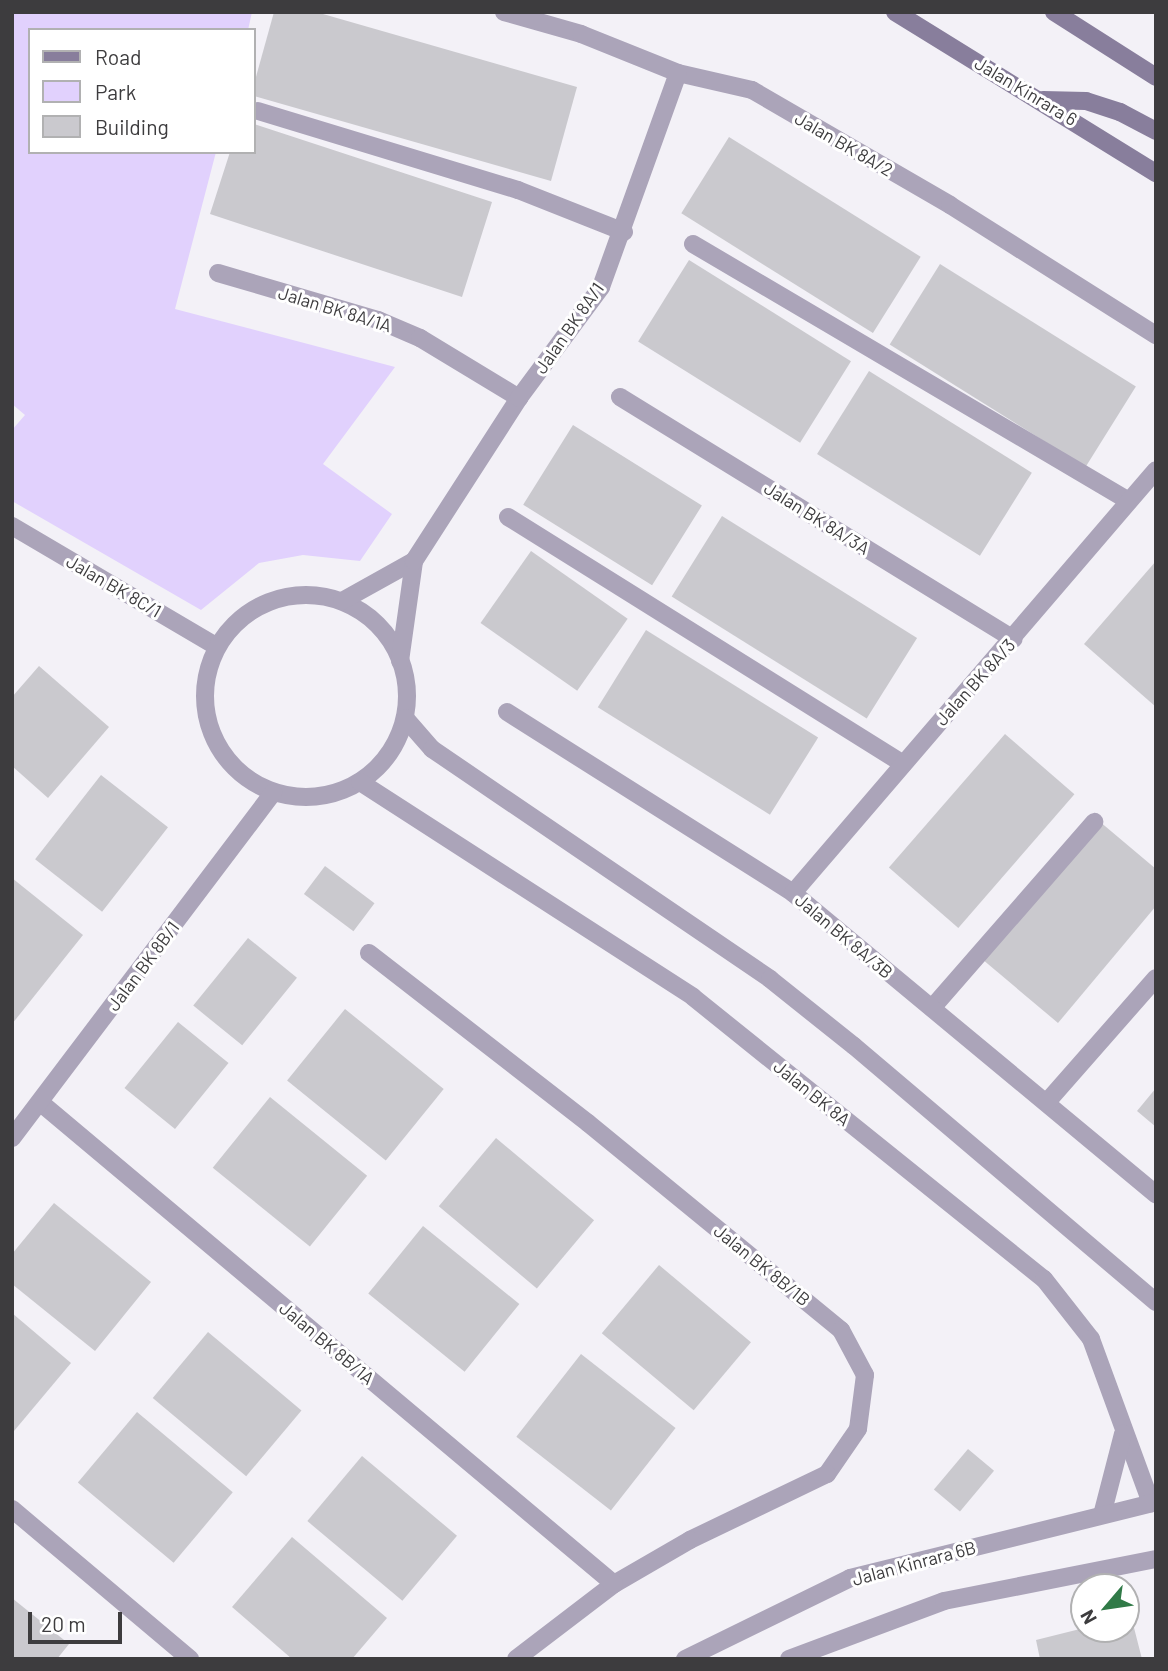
<!DOCTYPE html>
<style>
body{margin:0}
#map{position:relative;width:1168px;height:1671px;overflow:hidden;background:#f3f1f7;font-family:Barlow,sans-serif}
div>[style]{position:absolute}
[style*='--x']{left:calc(var(--x)*1px);top:calc(var(--y)*1px);width:calc(var(--w)*1px);rotate:calc(var(--a)*1deg)}
.green>*{inset:0;background:#e1d1fd}
.building>*{inset:0;background:#cac9ce;transform-origin:0 0}
.service>*{height:18px;margin:-9px;padding:0 9px;transform-origin:9px;border-radius:9px;background:#aba4b9}
.minor>*{height:18px;margin:-9px;padding:0 9px;transform-origin:9px;border-radius:9px;background:#aba4b9}
.minor>.ring{margin:-9px;padding:0;box-sizing:content-box;background:none;border:18px solid #aba4b9;border-radius:50%}
.tertiary>*{height:18px;margin:-9px;padding:0 9px;transform-origin:9px;border-radius:9px;background:#aba4b9}
.secondary>*{height:18px;margin:-9px;padding:0 9px;transform-origin:9px;border-radius:9px;background:#887e9c}
span{translate:-50% -50%;white-space:nowrap;text-align:center;line-height:1.15;-webkit-text-stroke:6px #fff;paint-order:stroke}
.street-label{font-size:18px;color:#3d3c3e}
.frame{position:absolute;inset:0;border:14px solid #3d3c3e;pointer-events:none}
.legend{position:absolute;left:28px;top:28px;width:228px;height:126px;box-sizing:border-box;background:#fff;border:2px solid #b1b1b2;margin:0;padding:9px 12px;list-style:none;font-size:21px;color:#3d3c3e}
.legend li{display:flex;align-items:center;gap:14px;height:35px}
.legend b{width:35px;border:2px solid #b1b1b2}
.north{position:absolute;left:1070px;top:1573px;width:70px;height:70px;box-sizing:border-box;background:#fff;border:2px solid #b1b1b2;border-radius:50%;rotate:241deg;font-size:19px;font-weight:700;line-height:28px;text-align:center;color:#3d3c3e}
.north::after{content:'';display:block;margin:auto;width:24px;height:32px;background:#307a47;clip-path:polygon(50% 0,100% 100%,50% 72%,0 100%)}
.scale{position:absolute;left:28px;top:1612px;width:94px;height:32px;box-sizing:border-box;border:4px solid #3d3c3e;border-top:0;padding-left:9px;font-size:21px;line-height:24px;white-space:nowrap;color:#3d3c3e;-webkit-text-stroke:5px #fff;paint-order:stroke}
</style>
<div id="map">
<div class="green">
<div style="clip-path:polygon(12px 12px,252px 12px,248px 30px,30px 30px,30px 152px,216px 152px,175px 309px,395px 367px,323px 464px,392px 514px,360px 561px,303px 555px,259px 563px,201px 610px,12px 501px,12px 430px,25px 415px,12px 404px)"></div>
</div>
<div class="building">
<div style="clip-path:polygon(274px 12px,316px 12px,577px 87px,551px 181px,254px 96px,254px 84px)"></div>
<div style="clip-path:polygon(254px 124px,492px 202px,462px 297px,210px 214px,230px 152px,254px 152px)"></div>
<div style="left:729px;top:137px;width:226px;height:90px;rotate:32deg"></div>
<div style="left:689px;top:260px;width:191px;height:96px;rotate:32deg"></div>
<div style="left:940px;top:264px;width:231px;height:95px;rotate:32deg"></div>
<div style="left:869px;top:371px;width:192px;height:98px;rotate:32deg"></div>
<div style="left:573px;top:425px;width:152px;height:94px;rotate:32deg"></div>
<div style="left:722px;top:516px;width:230px;height:95px;rotate:32deg"></div>
<div style="left:531px;top:551px;width:118px;height:88px;rotate:35deg"></div>
<div style="clip-path:polygon(1156px 561px,1156px 707px,1084px 644px)"></div>
<div style="left:646px;top:630px;width:203px;height:91px;rotate:32deg"></div>
<div style="clip-path:polygon(39px 666px,109px 727px,48px 798px,12px 766px,12px 697px)"></div>
<div style="left:1005px;top:734px;width:92px;height:177px;rotate:41deg"></div>
<div style="left:101px;top:775px;width:85px;height:107px;rotate:38deg"></div>
<div style="clip-path:polygon(1099px 821px,1156px 869px,1156px 906px,1058px 1023px,982px 959px)"></div>
<div style="left:325px;top:866px;width:62px;height:35px;rotate:37deg"></div>
<div style="clip-path:polygon(12px 878px,83px 935px,12px 1024px)"></div>
<div style="left:248px;top:938px;width:63px;height:87px;rotate:39deg"></div>
<div style="left:345px;top:1009px;width:127px;height:92px;rotate:39deg"></div>
<div style="left:178px;top:1022px;width:65px;height:85px;rotate:39deg"></div>
<div style="clip-path:polygon(1156px 1088px,1156px 1127px,1137px 1111px)"></div>
<div style="left:270px;top:1097px;width:125px;height:91px;rotate:39deg"></div>
<div style="left:496px;top:1138px;width:128px;height:89px;rotate:40deg"></div>
<div style="clip-path:polygon(54px 1203px,151px 1282px,95px 1351px,12px 1284px,12px 1254px)"></div>
<div style="left:423px;top:1226px;width:124px;height:87px;rotate:39deg"></div>
<div style="left:659px;top:1265px;width:120px;height:89px;rotate:40deg"></div>
<div style="clip-path:polygon(12px 1313px,71px 1363px,14px 1431px,12px 1430px)"></div>
<div style="left:208px;top:1332px;width:122px;height:86px;rotate:40deg"></div>
<div style="left:581px;top:1354px;width:120px;height:105px;rotate:38deg"></div>
<div style="left:137px;top:1412px;width:125px;height:92px;rotate:40deg"></div>
<div style="left:968px;top:1449px;width:34px;height:53px;rotate:40deg"></div>
<div style="left:362px;top:1456px;width:124px;height:85px;rotate:40deg"></div>
<div style="clip-path:polygon(292px 1537px,387px 1618px,352px 1659px,292px 1659px,232px 1607px)"></div>
<div style="clip-path:polygon(12px 1598px,69px 1644px,57px 1659px,12px 1659px)"></div>
<div style="clip-path:polygon(1131px 1616px,1142px 1659px,1040px 1659px,1036px 1640px,1084px 1628px,1126px 1629px,1126px 1617px)"></div>
</div>
<div class="service">
<div style="--x:258;--y:111;--w:272;--a:16.9"></div>
<div style="--x:518;--y:190;--w:114;--a:21.6"></div>
<div style="--x:693;--y:244;--w:506;--a:30.52"></div>
<div style="--x:508;--y:517;--w:466;--a:32"></div>
<div style="--x:932;--y:1008;--w:247;--a:-48.9"></div>
</div>
<div class="minor">
<div style="--x:504;--y:12;--w:80;--a:15.9"></div>
<div style="--x:581;--y:34;--w:105;--a:21.9"></div>
<div style="--x:678;--y:73;--w:76;--a:12.9"></div>
<div style="--x:752;--y:90;--w:229;--a:30.1"></div>
<div style="--x:950;--y:205;--w:244;--a:32.3"></div>
<div style="--x:218;--y:273;--w:167;--a:16.4"></div>
<div style="--x:378;--y:320;--w:46;--a:23.2"></div>
<div style="--x:420;--y:338;--w:116;--a:31.2"></div>
<div style="--x:620;--y:397;--w:462;--a:31.6"></div>
<div style="--x:12;--y:526;--w:237;--a:30.5"></div>
<div class="ring" style="left:205px;top:595px;width:184px;height:184px"></div>
<div style="--x:342;--y:601;--w:82;--a:-29.1"></div>
<div style="--x:400;--y:661;--w:101;--a:-82"></div>
<div style="--x:414;--y:561;--w:194;--a:-57.2"></div>
<div style="--x:519;--y:398;--w:138;--a:-53.5"></div>
<div style="--x:601;--y:287;--w:227;--a:-70.2"></div>
<div style="--x:507;--y:712;--w:338;--a:32.3"></div>
<div style="--x:793;--y:893;--w:472;--a:39.7"></div>
<div style="--x:405;--y:718;--w:41;--a:48.9"></div>
<div style="--x:432;--y:749;--w:409;--a:34.2"></div>
<div style="--x:770;--y:979;--w:107;--a:38.6"></div>
<div style="--x:854;--y:1046;--w:396;--a:40.3"></div>
<div style="--x:360;--y:782;--w:396;--a:32.8"></div>
<div style="--x:693;--y:997;--w:450;--a:38.8"></div>
<div style="--x:1044;--y:1279;--w:76;--a:51.9"></div>
<div style="--x:1091;--y:1339;--w:175;--a:69.9"></div>
<div style="--x:793;--y:893;--w:557;--a:-49.37"></div>
<div style="--x:369;--y:953;--w:277;--a:37.8"></div>
<div style="--x:588;--y:1123;--w:327;--a:39.3"></div>
<div style="--x:841;--y:1330;--w:51;--a:61.9"></div>
<div style="--x:865;--y:1375;--w:54;--a:97.4"></div>
<div style="--x:858;--y:1429;--w:55;--a:124.6"></div>
<div style="--x:827;--y:1474;--w:152;--a:154.3"></div>
<div style="--x:690;--y:1540;--w:88;--a:149.9"></div>
<div style="--x:614;--y:1584;--w:123;--a:142.6"></div>
<div style="--x:1047;--y:1102;--w:165;--a:-48.7"></div>
<div style="--x:41;--y:1103;--w:748;--a:40.01"></div>
<div style="--x:12;--y:1138;--w:433;--a:-52.9"></div>
<div style="--x:12;--y:1509;--w:233;--a:40.1"></div>
</div>
<div class="tertiary">
<div style="--x:1102;--y:1515;--w:84;--a:-75.5"></div>
<div style="--x:685;--y:1659;--w:184;--a:-26.1"></div>
<div style="--x:850;--y:1578;--w:315;--a:-13.9"></div>
<div style="--x:789;--y:1659;--w:165;--a:-20.5"></div>
<div style="--x:944;--y:1601;--w:216;--a:-11.2"></div>
</div>
<div class="secondary">
<div style="--x:895;--y:12;--w:307;--a:31.7"></div>
<div style="--x:1054;--y:12;--w:121;--a:32.5"></div>
<div style="--x:1043;--y:100;--w:43;--a:1.3"></div>
<div style="--x:1086;--y:101;--w:36;--a:18"></div>
<div style="--x:1120;--y:112;--w:41;--a:27.8"></div>
</div>
<div class="street-label">
<span style="left:1026px;top:91px;rotate:31deg">Jalan Kinrara 6</span>
<span style="left:844px;top:144px;rotate:30deg">Jalan BK 8A/2</span>
<span style="left:335px;top:309px;rotate:17deg">Jalan BK 8A/1A</span>
<span style="left:569px;top:328px;rotate:-55deg">Jalan BK 8A/1</span>
<span style="left:817px;top:518px;rotate:32deg">Jalan BK 8A/3A</span>
<span style="left:114px;top:586px;rotate:30deg">Jalan BK 8C/1</span>
<span style="left:975px;top:682px;rotate:-48deg">Jalan BK 8A/3</span>
<span style="left:844px;top:936px;rotate:40deg">Jalan BK 8A/3B</span>
<span style="left:143px;top:966px;rotate:-53deg">Jalan BK 8B/1</span>
<span style="left:812px;top:1093px;rotate:39deg">Jalan BK 8A</span>
<span style="left:762px;top:1265px;rotate:39deg">Jalan BK 8B/1B</span>
<span style="left:327px;top:1343px;rotate:40deg">Jalan BK 8B/1A</span>
<span style="left:914px;top:1563px;rotate:-15deg">Jalan Kinrara 6B</span>
</div>
<div class="frame"></div>
<ul class="legend">
<li><b style="height:9px;background:#887e9c"></b>Road</li>
<li><b style="height:19px;background:#e1d1fd"></b>Park</li>
<li><b style="height:19px;background:#cac9ce"></b>Building</li>
</ul>
<div class="north">N</div>
<div class="scale">20 m</div>
</div>
